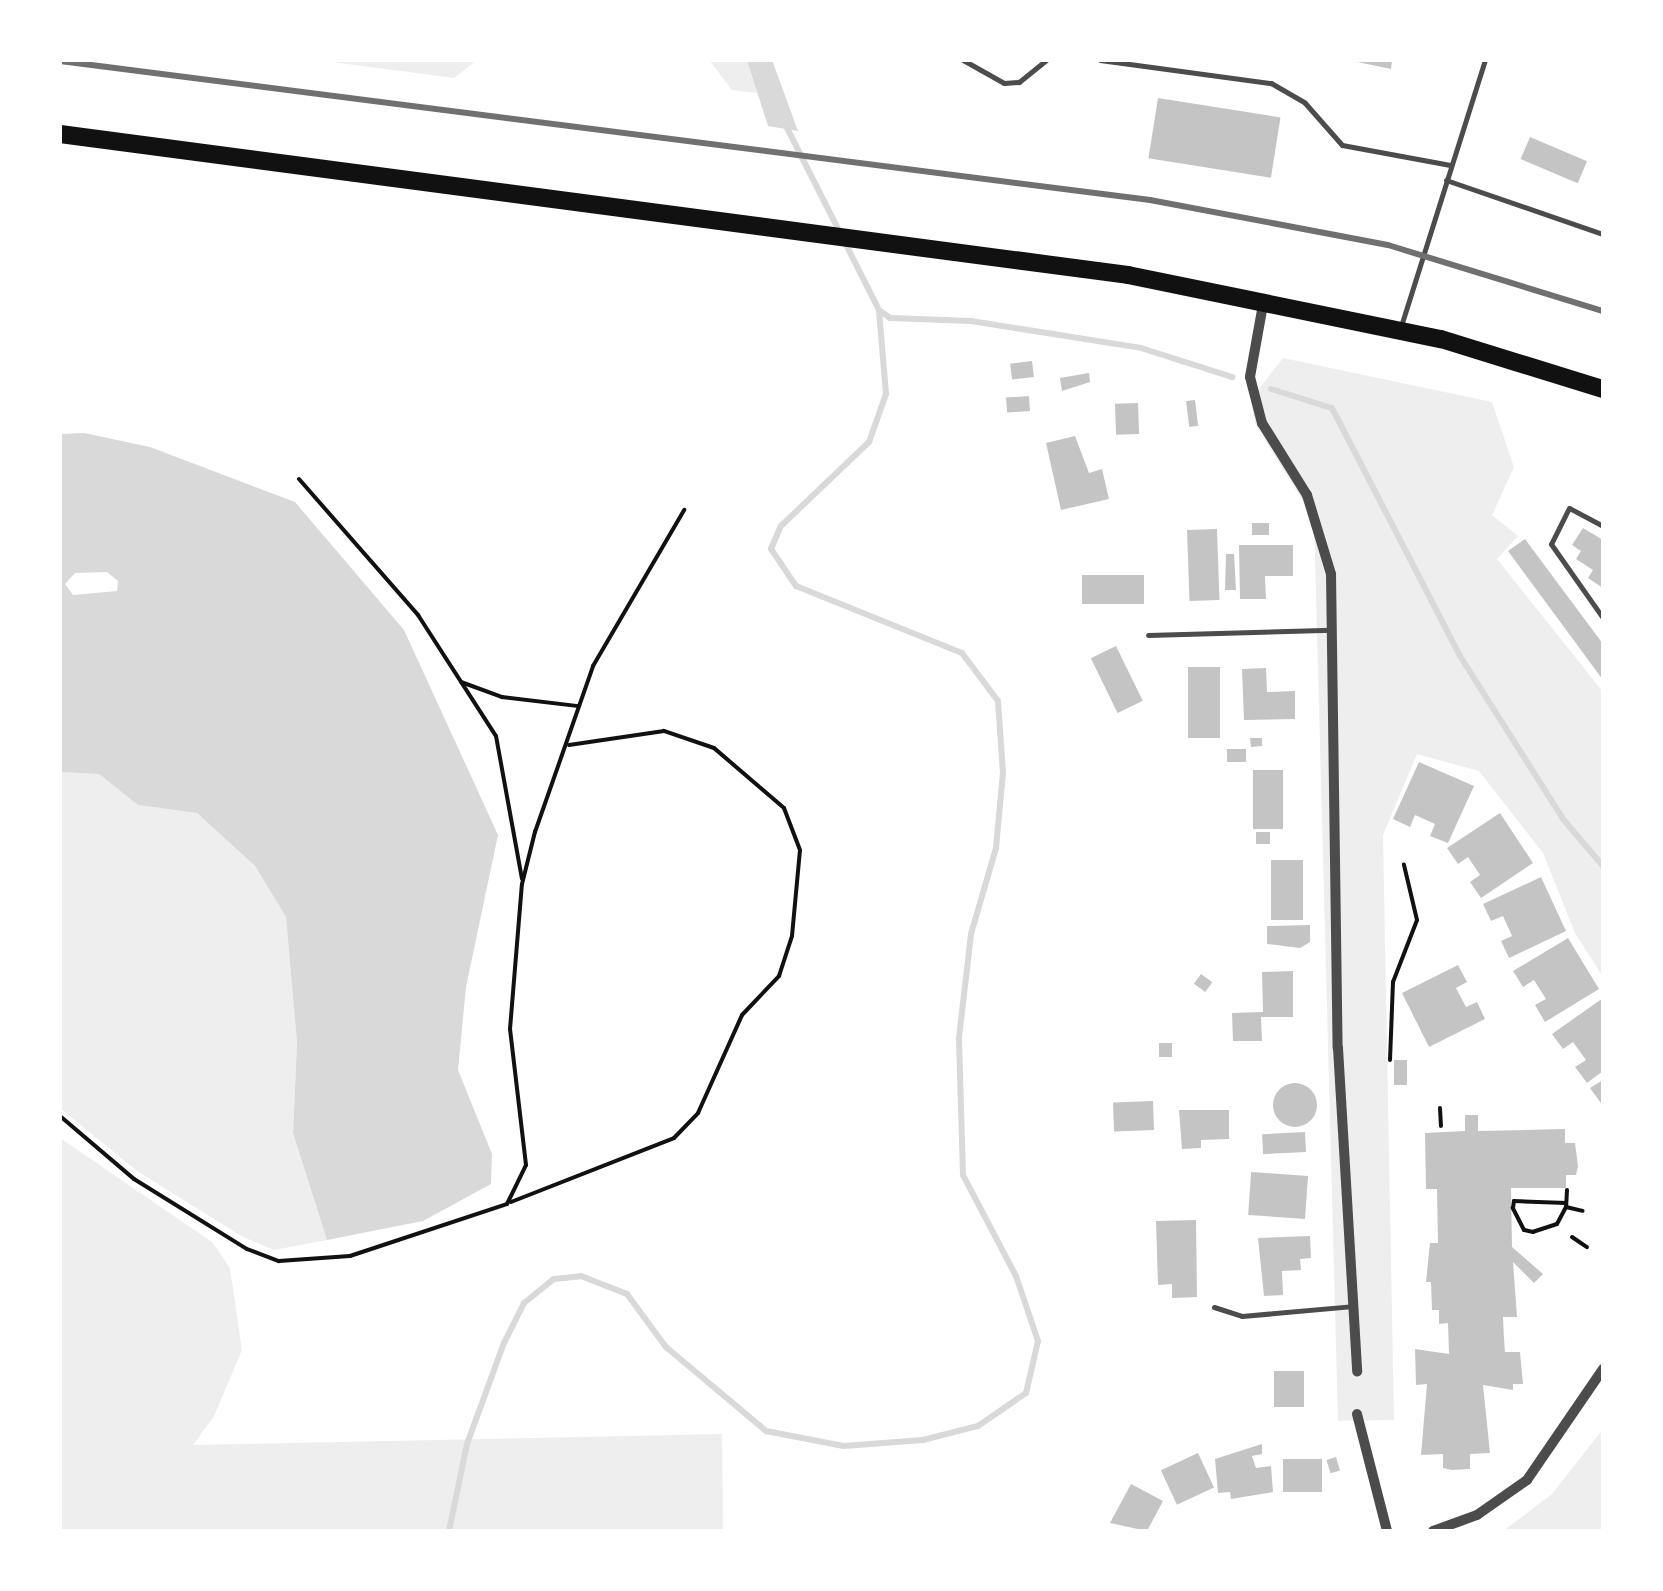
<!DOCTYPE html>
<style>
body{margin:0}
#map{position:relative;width:1663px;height:1591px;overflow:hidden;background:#fff;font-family:"PT Sans",sans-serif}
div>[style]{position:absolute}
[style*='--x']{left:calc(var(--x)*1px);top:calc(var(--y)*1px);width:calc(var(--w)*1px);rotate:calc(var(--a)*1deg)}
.green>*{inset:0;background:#eee}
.water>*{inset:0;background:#d9d9d9}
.stream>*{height:6px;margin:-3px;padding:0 3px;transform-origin:3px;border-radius:3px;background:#d9d9d9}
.building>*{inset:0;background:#c4c4c4;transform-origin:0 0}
.round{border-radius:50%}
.path>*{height:4px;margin:-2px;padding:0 2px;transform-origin:2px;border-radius:2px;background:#111}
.service>*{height:5px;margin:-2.5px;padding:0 2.5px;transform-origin:2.5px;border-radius:2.5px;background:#4c4c4c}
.minor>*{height:10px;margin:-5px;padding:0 5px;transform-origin:5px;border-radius:5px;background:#4c4c4c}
.primary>*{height:18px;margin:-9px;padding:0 9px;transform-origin:9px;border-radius:9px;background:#111}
.rail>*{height:6px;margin:-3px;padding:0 3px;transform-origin:3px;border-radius:3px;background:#707070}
span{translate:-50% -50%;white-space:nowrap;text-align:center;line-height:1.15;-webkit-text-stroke:8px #fff;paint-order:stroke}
.frame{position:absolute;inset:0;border:62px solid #fff;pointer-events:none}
</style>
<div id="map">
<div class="green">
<div style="clip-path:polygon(317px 60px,477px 60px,454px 78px)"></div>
<div style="clip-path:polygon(709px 60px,770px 60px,773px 95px,732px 90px)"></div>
<div style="clip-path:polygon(1283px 358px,1492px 402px,1514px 467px,1492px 515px,1518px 536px,1497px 559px,1603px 692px,1603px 977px,1575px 933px,1543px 853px,1479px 771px,1417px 754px,1383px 835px,1394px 1420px,1338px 1421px,1314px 519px,1255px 424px,1251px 399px)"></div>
<div style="clip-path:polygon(60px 772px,99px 774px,138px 805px,197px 813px,255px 866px,286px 917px,297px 1043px,293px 1133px,327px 1240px,274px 1250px,243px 1237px,137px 1171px,60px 1108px)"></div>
<div style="clip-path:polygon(60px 1138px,212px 1242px,230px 1268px,242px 1350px,214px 1416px,193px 1445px,722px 1434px,723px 1531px,60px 1531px)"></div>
<div style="clip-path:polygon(1603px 1429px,1603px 1531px,1503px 1531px,1552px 1494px)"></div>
</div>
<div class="water">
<div style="clip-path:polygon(747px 60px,772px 60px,798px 131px,768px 126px)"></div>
<div style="clip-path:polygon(evenodd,84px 433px,150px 447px,295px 502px,404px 630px,498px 835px,466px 987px,458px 1070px,492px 1154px,491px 1184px,423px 1221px,327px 1240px,293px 1133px,297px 1043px,286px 917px,255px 866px,197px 813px,138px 805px,99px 774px,60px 772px,60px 434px,84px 433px,107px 572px,118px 581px,117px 591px,73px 595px,65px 584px,75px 573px,107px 572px)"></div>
</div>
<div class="stream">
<div style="--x:879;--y:310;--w:14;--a:36"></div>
<div style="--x:890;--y:318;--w:81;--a:2.1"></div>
<div style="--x:971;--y:321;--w:172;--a:9"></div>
<div style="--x:1141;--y:348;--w:96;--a:17.7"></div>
<div style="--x:1271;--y:389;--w:64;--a:17.3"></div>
<div style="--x:1332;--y:408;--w:279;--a:62.7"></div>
<div style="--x:1460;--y:656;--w:193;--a:57.7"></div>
<div style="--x:1563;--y:819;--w:62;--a:49.6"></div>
<div style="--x:449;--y:1531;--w:89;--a:-78.3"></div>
<div style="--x:467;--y:1444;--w:108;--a:-69.9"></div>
<div style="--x:504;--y:1343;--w:45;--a:-63.4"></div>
<div style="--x:524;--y:1303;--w:38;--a:-39"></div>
<div style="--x:554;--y:1279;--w:27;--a:-6"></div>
<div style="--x:581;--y:1276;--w:49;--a:21.4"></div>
<div style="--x:627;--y:1294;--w:66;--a:53.7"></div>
<div style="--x:666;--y:1347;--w:131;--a:40"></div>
<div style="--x:766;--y:1431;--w:79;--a:10.9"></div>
<div style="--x:844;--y:1446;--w:79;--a:-4.3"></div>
<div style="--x:923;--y:1440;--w:57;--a:-14.3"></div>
<div style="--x:978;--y:1426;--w:58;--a:-34.5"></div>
<div style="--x:1026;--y:1393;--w:53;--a:-77"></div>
<div style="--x:1038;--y:1341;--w:69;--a:-108.7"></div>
<div style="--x:1016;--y:1276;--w:114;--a:-117.7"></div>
<div style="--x:963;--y:1175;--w:137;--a:-91.7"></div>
<div style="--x:959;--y:1038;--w:105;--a:-83.4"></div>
<div style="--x:971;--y:934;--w:90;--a:-73.8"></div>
<div style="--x:996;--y:848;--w:75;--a:-84.7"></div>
<div style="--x:1003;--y:773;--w:72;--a:-94"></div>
<div style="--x:998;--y:701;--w:60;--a:-126.9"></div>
<div style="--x:962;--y:653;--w:179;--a:-158"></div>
<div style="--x:796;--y:586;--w:45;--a:-124"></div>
<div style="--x:771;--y:549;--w:25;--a:-67"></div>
<div style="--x:781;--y:526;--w:122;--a:-43.7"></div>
<div style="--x:869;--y:442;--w:51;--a:-70.5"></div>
<div style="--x:886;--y:394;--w:84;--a:-94.8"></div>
<div style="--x:879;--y:310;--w:206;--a:-116.8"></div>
</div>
<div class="building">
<div style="clip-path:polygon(1348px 60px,1392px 60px,1391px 69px)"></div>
<div style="left:1158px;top:98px;width:124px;height:61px;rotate:9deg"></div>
<div style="left:1530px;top:137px;width:62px;height:24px;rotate:23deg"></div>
<div style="left:1032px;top:361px;width:16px;height:22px;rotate:83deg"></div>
<div style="clip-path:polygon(1089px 373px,1090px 382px,1062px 391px,1060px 378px)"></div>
<div style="left:1029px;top:396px;width:15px;height:23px;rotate:86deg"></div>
<div style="left:1195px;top:400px;width:26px;height:9px;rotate:83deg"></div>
<div style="left:1138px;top:403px;width:31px;height:23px;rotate:88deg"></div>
<div style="clip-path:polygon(1075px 436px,1089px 473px,1102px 469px,1109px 499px,1061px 510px,1046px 443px)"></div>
<div style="left:1252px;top:523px;width:17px;height:12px"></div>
<div style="clip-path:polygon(1583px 528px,1603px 540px,1603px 588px,1588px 578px,1593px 570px,1576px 559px,1581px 551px,1572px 545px)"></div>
<div style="left:1217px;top:529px;width:71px;height:30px;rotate:88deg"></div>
<div style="clip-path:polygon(1525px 539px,1603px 644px,1603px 680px,1508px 551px)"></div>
<div style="clip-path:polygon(1239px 545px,1293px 545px,1293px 576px,1265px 576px,1266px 599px,1240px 599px)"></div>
<div style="clip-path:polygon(1226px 554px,1234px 554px,1236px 590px,1225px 590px)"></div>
<div style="left:1144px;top:575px;width:29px;height:62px;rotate:90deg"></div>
<div style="left:1116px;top:646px;width:61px;height:28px;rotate:64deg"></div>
<div style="left:1188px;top:667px;width:32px;height:71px"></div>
<div style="clip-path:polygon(1266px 668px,1267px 692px,1295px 691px,1295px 719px,1244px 720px,1242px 669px)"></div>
<div style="clip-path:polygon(1250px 738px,1262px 738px,1262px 746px,1251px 747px)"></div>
<div style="left:1227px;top:749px;width:19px;height:13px"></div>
<div style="clip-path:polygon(1419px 762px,1474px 786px,1448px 843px,1430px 836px,1435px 824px,1415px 815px,1410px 827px,1393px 819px)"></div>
<div style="left:1253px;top:770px;width:30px;height:59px"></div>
<div style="clip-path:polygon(1500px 813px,1533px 863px,1481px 898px,1470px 882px,1480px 875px,1468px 857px,1458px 864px,1447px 848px)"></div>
<div style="left:1270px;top:832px;width:12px;height:14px;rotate:90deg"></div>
<div style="left:1271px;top:860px;width:32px;height:60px"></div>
<div style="clip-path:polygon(1541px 877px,1566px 931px,1509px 958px,1501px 941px,1512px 936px,1503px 916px,1491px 921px,1483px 904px)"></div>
<div style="clip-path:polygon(1310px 925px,1310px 942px,1300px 948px,1267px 944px,1267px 926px)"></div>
<div style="clip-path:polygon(1568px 938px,1599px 989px,1545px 1022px,1535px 1005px,1546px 999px,1534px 980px,1523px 987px,1513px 971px)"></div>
<div style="clip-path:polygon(1458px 965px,1467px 982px,1456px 988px,1466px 1007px,1477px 1002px,1485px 1019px,1429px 1047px,1402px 993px)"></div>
<div style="clip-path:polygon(1293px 971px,1293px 1017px,1261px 1017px,1262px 1041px,1233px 1041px,1232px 1013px,1263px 1012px,1262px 972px)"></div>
<div style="left:1201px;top:974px;width:14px;height:12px;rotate:36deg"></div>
<div style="clip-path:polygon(1603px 998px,1603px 1071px,1587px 1083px,1575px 1067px,1586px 1060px,1573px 1042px,1563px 1049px,1552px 1034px)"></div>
<div style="left:1172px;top:1043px;width:14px;height:13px;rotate:90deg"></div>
<div style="left:1394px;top:1060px;width:13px;height:25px"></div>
<div style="clip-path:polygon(1603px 1080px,1603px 1106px,1590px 1088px)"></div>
<div class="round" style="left:1273px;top:1083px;width:44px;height:44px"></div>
<div style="left:1153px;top:1101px;width:29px;height:40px;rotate:88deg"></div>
<div style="clip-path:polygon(1179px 1110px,1229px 1110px,1229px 1139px,1201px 1140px,1201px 1148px,1182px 1149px)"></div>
<div style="clip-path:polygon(1465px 1115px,1478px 1115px,1478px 1131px,1565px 1129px,1565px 1143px,1575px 1143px,1578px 1166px,1576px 1175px,1566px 1175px,1566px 1188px,1511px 1188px,1512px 1247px,1543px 1274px,1534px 1283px,1513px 1262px,1517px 1317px,1503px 1317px,1504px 1339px,1505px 1352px,1520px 1352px,1523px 1384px,1513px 1384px,1513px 1390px,1483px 1385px,1490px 1453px,1470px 1454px,1470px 1469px,1452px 1470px,1443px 1468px,1443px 1454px,1421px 1455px,1427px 1384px,1416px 1385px,1415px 1349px,1449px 1354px,1448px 1323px,1439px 1324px,1439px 1310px,1432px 1310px,1431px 1282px,1426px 1282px,1430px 1243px,1438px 1243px,1437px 1189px,1426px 1189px,1425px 1133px,1465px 1131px)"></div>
<div style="left:1305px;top:1132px;width:20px;height:43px;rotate:87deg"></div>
<div style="left:1308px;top:1176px;width:43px;height:57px;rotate:94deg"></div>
<div style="clip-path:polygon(1196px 1220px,1197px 1297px,1172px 1298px,1172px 1284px,1158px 1285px,1156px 1221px)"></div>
<div style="clip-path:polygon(1310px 1236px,1311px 1258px,1300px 1259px,1301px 1270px,1282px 1271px,1283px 1295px,1264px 1296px,1258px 1238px)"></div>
<div style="left:1274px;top:1371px;width:30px;height:36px"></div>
<div style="clip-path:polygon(1262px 1444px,1262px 1454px,1252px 1456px,1256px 1468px,1271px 1466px,1273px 1492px,1231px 1499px,1230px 1492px,1218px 1493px,1215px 1459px)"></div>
<div style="left:1198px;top:1453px;width:38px;height:41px;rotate:65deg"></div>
<div style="left:1336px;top:1457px;width:14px;height:10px;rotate:73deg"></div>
<div style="left:1322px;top:1459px;width:33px;height:39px;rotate:90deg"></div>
<div style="clip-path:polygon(1131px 1484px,1163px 1501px,1147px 1531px,1110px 1523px)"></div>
</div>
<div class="path">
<div style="--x:299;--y:479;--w:181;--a:48.8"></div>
<div style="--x:418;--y:615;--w:144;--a:57.2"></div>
<div style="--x:496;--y:736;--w:145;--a:79.7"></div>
<div style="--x:461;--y:682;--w:44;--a:20.1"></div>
<div style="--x:502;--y:697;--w:77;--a:6.8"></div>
<div style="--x:1390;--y:1060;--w:78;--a:-87.8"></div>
<div style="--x:1393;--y:982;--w:66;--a:-68.8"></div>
<div style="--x:1417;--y:920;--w:57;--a:-103.3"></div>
<div style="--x:1440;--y:1108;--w:18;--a:87"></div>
<div style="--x:60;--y:1116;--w:97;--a:40.4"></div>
<div style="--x:134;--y:1179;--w:133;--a:31.8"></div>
<div style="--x:247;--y:1249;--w:34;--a:21"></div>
<div style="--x:279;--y:1261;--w:71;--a:-4"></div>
<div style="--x:350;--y:1256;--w:165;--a:-18.3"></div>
<div style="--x:507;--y:1204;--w:43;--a:-64"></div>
<div style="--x:526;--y:1165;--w:137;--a:-96.7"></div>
<div style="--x:510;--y:1029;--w:145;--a:-85.3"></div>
<div style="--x:522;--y:884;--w:54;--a:-76"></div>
<div style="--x:535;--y:832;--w:176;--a:-70.7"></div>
<div style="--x:593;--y:666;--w:181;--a:-59.7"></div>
<div style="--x:1567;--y:1190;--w:17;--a:93"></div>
<div style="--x:1566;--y:1207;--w:17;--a:13"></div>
<div style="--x:511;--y:1202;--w:175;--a:-21.4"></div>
<div style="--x:674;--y:1138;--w:35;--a:-46"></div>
<div style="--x:698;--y:1113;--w:107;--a:-65.8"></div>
<div style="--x:742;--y:1015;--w:54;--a:-46.5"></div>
<div style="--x:779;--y:976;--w:42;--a:-72"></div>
<div style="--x:792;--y:936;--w:86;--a:-84.7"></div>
<div style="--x:800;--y:850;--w:45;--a:-110.9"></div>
<div style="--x:784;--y:808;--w:92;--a:-139.4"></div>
<div style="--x:714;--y:748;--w:53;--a:-161.2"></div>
<div style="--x:664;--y:731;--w:96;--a:171.6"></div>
<div style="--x:1566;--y:1207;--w:19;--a:118"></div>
<div style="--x:1557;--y:1224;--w:25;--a:162"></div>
<div style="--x:1533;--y:1232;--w:9;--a:-167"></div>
<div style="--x:1524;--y:1230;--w:25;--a:-117"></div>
<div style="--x:1513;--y:1208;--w:7;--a:-82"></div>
<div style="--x:1514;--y:1201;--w:52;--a:2.2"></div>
<div style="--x:1572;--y:1237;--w:18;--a:34"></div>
</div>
<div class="service">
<div style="--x:963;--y:60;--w:47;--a:29.3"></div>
<div style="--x:1004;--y:83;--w:15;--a:-4"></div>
<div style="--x:1019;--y:82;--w:35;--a:-39"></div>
<div style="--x:1100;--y:60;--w:173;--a:7.7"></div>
<div style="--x:1271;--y:83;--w:39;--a:30"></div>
<div style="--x:1305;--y:103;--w:56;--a:48.6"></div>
<div style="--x:1342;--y:145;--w:110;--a:10.5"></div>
<div style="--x:1446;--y:180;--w:166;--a:19"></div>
<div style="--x:1401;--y:326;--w:279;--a:-72.5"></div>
<div style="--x:1603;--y:526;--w:38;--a:-152"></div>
<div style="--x:1569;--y:508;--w:40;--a:116.6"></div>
<div style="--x:1551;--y:544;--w:90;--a:54.9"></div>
<div style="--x:1148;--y:635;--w:184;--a:-1.6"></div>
<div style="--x:1214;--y:1307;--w:29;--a:18"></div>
<div style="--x:1242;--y:1316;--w:111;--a:-5.1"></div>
</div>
<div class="minor">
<div style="--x:1264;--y:299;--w:79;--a:100.2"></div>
<div style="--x:1250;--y:377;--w:48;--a:75.4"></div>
<div style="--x:1262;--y:423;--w:85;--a:58"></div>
<div style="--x:1307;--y:495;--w:83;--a:73.1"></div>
<div style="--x:1331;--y:574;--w:474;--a:89.2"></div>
<div style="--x:1338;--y:1048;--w:324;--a:86.6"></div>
<div style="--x:1357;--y:1414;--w:121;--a:75.6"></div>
<div style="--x:1433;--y:1531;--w:47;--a:-20"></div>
<div style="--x:1477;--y:1515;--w:61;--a:-35"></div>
<div style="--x:1527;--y:1480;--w:135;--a:-55.6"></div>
</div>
<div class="primary">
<div style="--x:60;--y:134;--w:1077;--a:7.52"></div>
<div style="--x:1128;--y:275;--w:319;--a:11.6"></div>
<div style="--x:1441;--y:339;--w:170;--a:17.2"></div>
</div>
<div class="rail">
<div style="--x:60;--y:61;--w:1099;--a:7.27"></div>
<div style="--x:1150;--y:200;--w:242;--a:10.7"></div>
<div style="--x:1388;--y:245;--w:225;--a:17.1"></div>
</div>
<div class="frame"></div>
</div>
